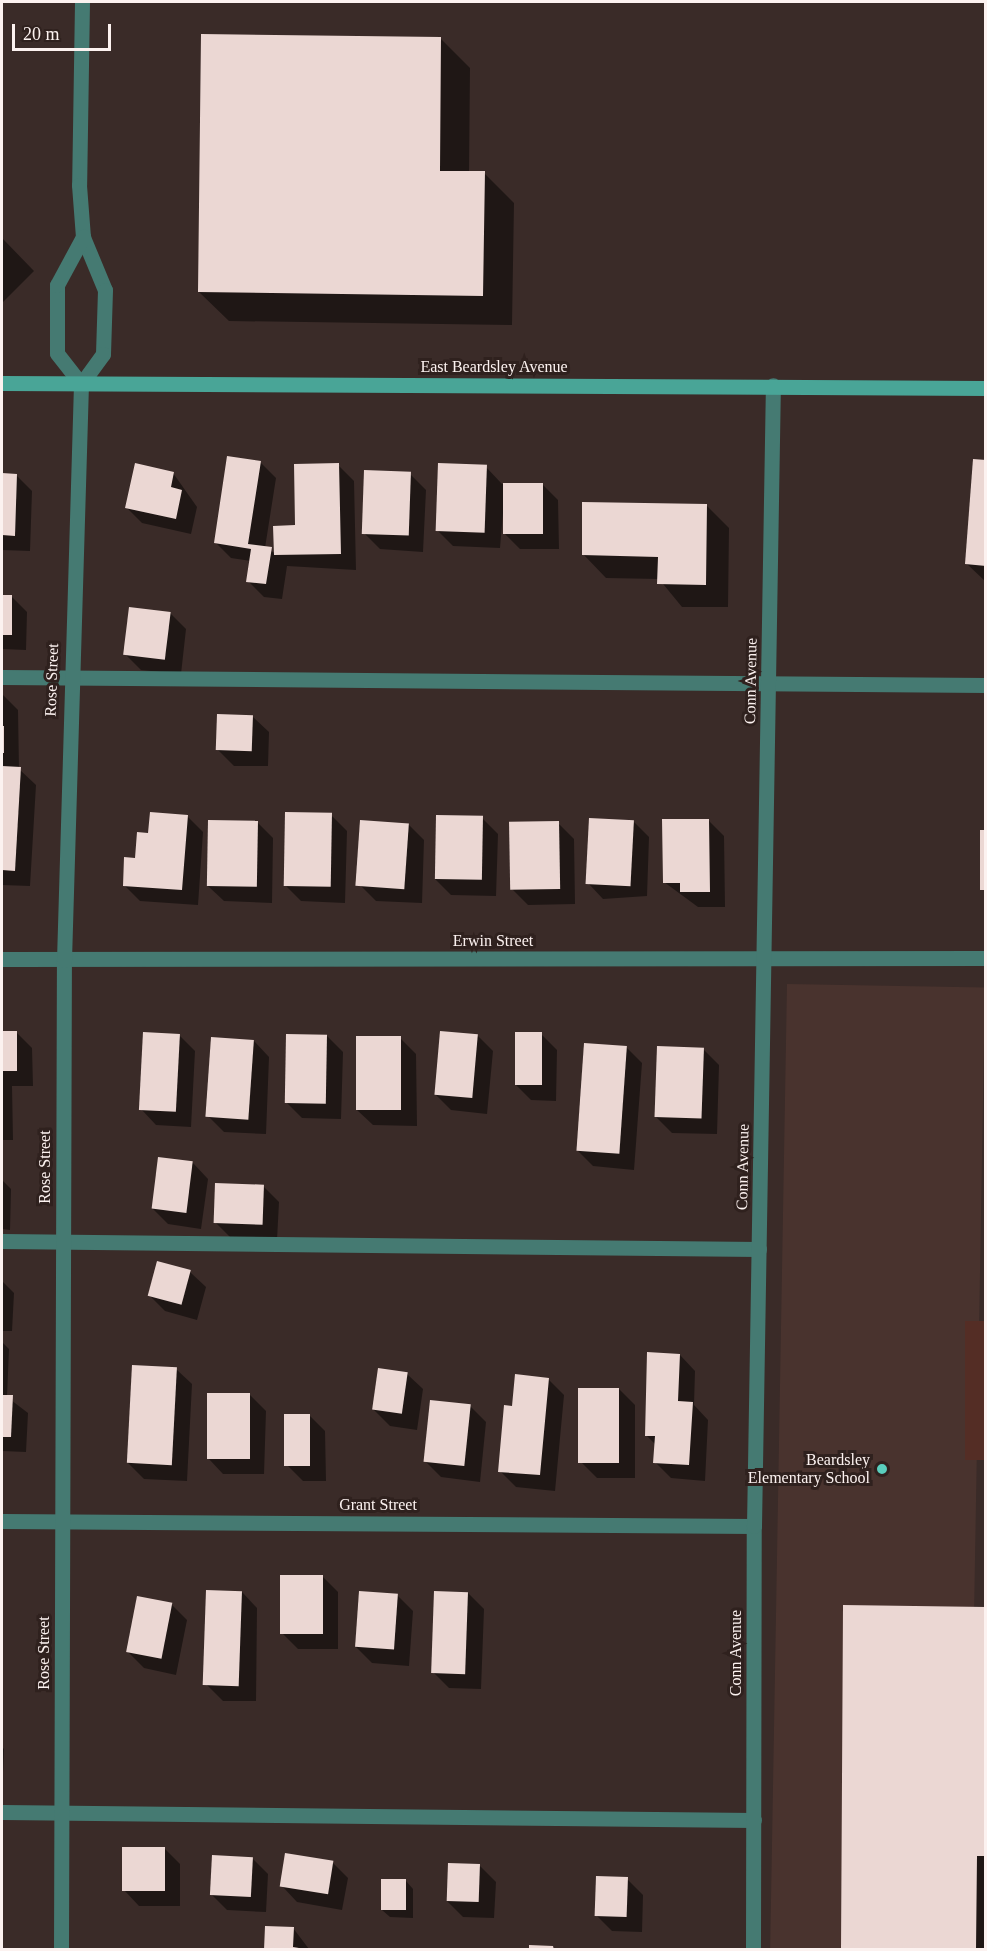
<!DOCTYPE html>
<style>
body{margin:0}
#map{position:relative;width:987px;height:1951px;overflow:hidden;background:#3a2b28;font-family:Georgia,serif}
div>[style]{position:absolute}
[style*='--x']{left:calc(var(--x)*1px);top:calc(var(--y)*1px);width:calc(var(--w)*1px);rotate:calc(var(--a)*1deg)}
.built>*{inset:0;background:#49332e;transform-origin:0 0}
.green>*{inset:0;background:#542d25;transform-origin:0 0}
.shadow>*{inset:0;background:#0007}
.building>*{inset:0;background:#ebd7d3;transform-origin:0 0}
.lane>*{height:15px;margin:-7.5px;padding:0 7.5px;transform-origin:7.5px;border-radius:7.5px;background:#457a72}
.street>*{height:15px;margin:-7.5px;padding:0 7.5px;transform-origin:7.5px;border-radius:7.5px;background:#457a72}
.secondary>*{height:15px;margin:-7.5px;padding:0 7.5px;transform-origin:7.5px;border-radius:7.5px;background:#49a597}
.dots>*{width:16px;height:16px;translate:-50% -50%;box-sizing:border-box;border:3px solid #2f211e;border-radius:50%}
span{translate:-50% -50%;white-space:nowrap;text-align:center;line-height:1.15;-webkit-text-stroke:6px #2f211e;paint-order:stroke}
.street-label{font-size:16px;color:#fcf2f0}
.poi-label{font-size:16px;color:#fcf2f0}
.right{translate:-100% -50%;text-align:right}
.frame{position:absolute;inset:0;border:3px solid #fcf2f0;pointer-events:none}
.scale{position:absolute;left:12px;top:24px;width:99px;height:27px;box-sizing:border-box;border:3px solid #fcf2f0;border-top:0;padding-left:8px;font-size:18px;line-height:21px;white-space:nowrap;color:#fcf2f0;-webkit-text-stroke:4px #2f211e;paint-order:stroke}
</style>
<div id="map">
<div class="built">
<div style="left:787px;top:984px;width:198px;height:966px;rotate:1deg"></div>
</div>
<div class="green">
<div style="left:965px;top:1321px;width:20px;height:139px"></div>
</div>
<div class="shadow">
<div style="clip-path:polygon(440px 38px,470px 68px,469px 173px,484px 173px,514px 203px,512px 325px,229px 321px,199px 292px)"></div>
<div style="clip-path:polygon(2px 238px,34px 271px,2px 303px)"></div>
<div style="clip-path:polygon(986px 461px,986px 582px,967px 564px)"></div>
<div style="clip-path:polygon(260px 462px,276px 478px,265px 548px,275px 553px,338px 465px,354px 481px,356px 570px,287px 566px,282px 599px,264px 597px,248px 581px,251px 561px,231px 558px,215px 542px)"></div>
<div style="clip-path:polygon(486px 467px,502px 484px,543px 485px,558px 500px,559px 549px,520px 549px,504px 533px,504px 501px,500px 548px,453px 546px,437px 530px)"></div>
<div style="clip-path:polygon(173px 473px,197px 507px,191px 534px,142px 523px,126px 507px)"></div>
<div style="clip-path:polygon(410px 474px,426px 490px,423px 552px,380px 549px,364px 533px)"></div>
<div style="clip-path:polygon(2px 475px,16px 475px,32px 491px,30px 551px,2px 550px)"></div>
<div style="clip-path:polygon(706px 505px,729px 528px,728px 607px,682px 607px,659px 579px,606px 578px,583px 554px)"></div>
<div style="clip-path:polygon(2px 596px,11px 596px,27px 612px,26px 650px,2px 649px)"></div>
<div style="clip-path:polygon(170px 613px,186px 629px,181px 674px,141px 670px,125px 654px)"></div>
<div style="clip-path:polygon(2px 694px,18px 710px,19px 769px,36px 785px,30px 886px,2px 885px)"></div>
<div style="clip-path:polygon(253px 717px,269px 732px,268px 766px,234px 766px,218px 750px)"></div>
<div style="clip-path:polygon(331px 815px,347px 831px,345px 903px,301px 901px,285px 885px)"></div>
<div style="clip-path:polygon(187px 816px,203px 832px,198px 905px,140px 901px,124px 885px,150px 835px)"></div>
<div style="clip-path:polygon(482px 818px,498px 834px,496px 896px,451px 895px,435px 879px)"></div>
<div style="clip-path:polygon(708px 820px,724px 836px,725px 907px,698px 907px,664px 882px)"></div>
<div style="clip-path:polygon(633px 821px,649px 837px,647px 896px,603px 899px,588px 883px)"></div>
<div style="clip-path:polygon(257px 822px,273px 838px,272px 903px,224px 901px,208px 886px)"></div>
<div style="clip-path:polygon(558px 823px,574px 839px,575px 904px,528px 905px,512px 889px)"></div>
<div style="clip-path:polygon(408px 824px,424px 840px,422px 903px,376px 901px,360px 885px)"></div>
<div style="clip-path:polygon(2px 1032px,16px 1032px,32px 1048px,33px 1086px,12px 1086px,13px 1140px,2px 1140px)"></div>
<div style="clip-path:polygon(541px 1034px,557px 1050px,556px 1101px,531px 1100px,515px 1084px)"></div>
<div style="clip-path:polygon(179px 1035px,195px 1051px,191px 1127px,156px 1125px,141px 1109px)"></div>
<div style="clip-path:polygon(327px 1036px,343px 1052px,341px 1119px,302px 1118px,286px 1102px)"></div>
<div style="clip-path:polygon(478px 1036px,493px 1051px,487px 1114px,451px 1110px,435px 1094px)"></div>
<div style="clip-path:polygon(400px 1038px,416px 1054px,417px 1126px,373px 1125px,357px 1110px)"></div>
<div style="clip-path:polygon(254px 1041px,269px 1057px,266px 1134px,224px 1132px,208px 1116px)"></div>
<div style="clip-path:polygon(626px 1047px,642px 1063px,634px 1170px,593px 1166px,577px 1150px)"></div>
<div style="clip-path:polygon(703px 1049px,719px 1065px,717px 1134px,672px 1133px,656px 1117px)"></div>
<div style="clip-path:polygon(193px 1163px,208px 1179px,201px 1229px,168px 1224px,152px 1208px)"></div>
<div style="clip-path:polygon(2px 1180px,11px 1189px,10px 1230px,2px 1229px)"></div>
<div style="clip-path:polygon(263px 1186px,279px 1202px,277px 1240px,231px 1238px,215px 1222px)"></div>
<div style="clip-path:polygon(190px 1272px,206px 1287px,197px 1320px,165px 1311px,149px 1295px)"></div>
<div style="clip-path:polygon(2px 1281px,14px 1293px,12px 1331px,2px 1331px)"></div>
<div style="clip-path:polygon(2px 1342px,9px 1349px,7px 1397px,28px 1413px,26px 1452px,2px 1451px)"></div>
<div style="clip-path:polygon(680px 1355px,695px 1371px,694px 1405px,708px 1420px,705px 1481px,671px 1478px,655px 1462px,656px 1445px,646px 1435px)"></div>
<div style="clip-path:polygon(176px 1369px,192px 1384px,187px 1481px,144px 1479px,128px 1463px)"></div>
<div style="clip-path:polygon(407px 1374px,423px 1389px,417px 1430px,390px 1426px,374px 1410px)"></div>
<div style="clip-path:polygon(548px 1379px,564px 1395px,555px 1491px,516px 1487px,500px 1471px)"></div>
<div style="clip-path:polygon(619px 1389px,635px 1405px,635px 1478px,597px 1478px,581px 1462px)"></div>
<div style="clip-path:polygon(250px 1395px,266px 1411px,264px 1474px,223px 1474px,208px 1458px)"></div>
<div style="clip-path:polygon(470px 1406px,486px 1422px,480px 1482px,441px 1477px,425px 1461px)"></div>
<div style="clip-path:polygon(309px 1415px,325px 1431px,326px 1481px,303px 1481px,287px 1465px)"></div>
<div style="clip-path:polygon(322px 1576px,338px 1592px,338px 1649px,298px 1649px,282px 1633px)"></div>
<div style="clip-path:polygon(242px 1592px,257px 1608px,256px 1701px,223px 1701px,207px 1685px)"></div>
<div style="clip-path:polygon(468px 1593px,484px 1609px,481px 1689px,449px 1688px,433px 1672px)"></div>
<div style="clip-path:polygon(397px 1595px,413px 1611px,409px 1666px,372px 1663px,356px 1647px)"></div>
<div style="clip-path:polygon(171px 1604px,187px 1620px,176px 1675px,144px 1668px,128px 1652px)"></div>
<div style="clip-path:polygon(986px 1608px,986px 1950px,843px 1950px)"></div>
<div style="clip-path:polygon(2px 1747px,4px 1749px,2px 1796px)"></div>
<div style="clip-path:polygon(164px 1848px,180px 1864px,180px 1906px,139px 1906px,124px 1890px)"></div>
<div style="clip-path:polygon(252px 1858px,268px 1874px,266px 1912px,227px 1910px,211px 1894px)"></div>
<div style="clip-path:polygon(332px 1862px,348px 1878px,342px 1910px,297px 1902px,282px 1886px)"></div>
<div style="clip-path:polygon(480px 1866px,496px 1882px,494px 1918px,463px 1917px,447px 1901px)"></div>
<div style="clip-path:polygon(627px 1879px,643px 1895px,642px 1932px,612px 1931px,596px 1915px)"></div>
<div style="clip-path:polygon(406px 1881px,413px 1889px,413px 1918px,390px 1917px,382px 1910px)"></div>
<div style="clip-path:polygon(293px 1928px,309px 1949px,326px 1950px,266px 1950px)"></div>
</div>
<div class="building">
<div style="clip-path:polygon(201px 34px,441px 37px,440px 171px,485px 171px,483px 296px,198px 292px)"></div>
<div style="clip-path:polygon(227px 456px,261px 461px,248px 544px,272px 547px,266px 584px,246px 582px,251px 549px,214px 543px)"></div>
<div style="clip-path:polygon(973px 459px,986px 460px,986px 566px,965px 564px)"></div>
<div style="clip-path:polygon(135px 463px,174px 472px,171px 487px,182px 490px,176px 519px,125px 508px)"></div>
<div style="clip-path:polygon(339px 463px,341px 554px,274px 555px,273px 526px,295px 525px,294px 464px)"></div>
<div style="left:438px;top:463px;width:49px;height:68px;rotate:2deg"></div>
<div style="left:364px;top:470px;width:47px;height:64px;rotate:2deg"></div>
<div style="clip-path:polygon(2px 473px,17px 474px,15px 536px,2px 535px)"></div>
<div style="left:503px;top:483px;width:40px;height:51px"></div>
<div style="clip-path:polygon(582px 502px,707px 504px,706px 585px,657px 584px,658px 557px,582px 555px)"></div>
<div style="left:2px;top:595px;width:10px;height:40px"></div>
<div style="left:129px;top:607px;width:42px;height:48px;rotate:7deg"></div>
<div style="left:217px;top:714px;width:36px;height:36px;rotate:2deg"></div>
<div style="left:2px;top:726px;width:2px;height:27px"></div>
<div style="clip-path:polygon(2px 766px,21px 767px,15px 871px,2px 870px)"></div>
<div style="clip-path:polygon(150px 812px,188px 815px,182px 890px,123px 886px,124px 857px,135px 858px,137px 832px,148px 833px)"></div>
<div style="left:285px;top:812px;width:47px;height:74px;rotate:1deg"></div>
<div style="left:436px;top:815px;width:47px;height:64px;rotate:1deg"></div>
<div style="left:589px;top:818px;width:45px;height:66px;rotate:3deg"></div>
<div style="clip-path:polygon(662px 819px,709px 819px,710px 892px,680px 892px,680px 883px,663px 883px)"></div>
<div style="left:208px;top:820px;width:50px;height:66px;rotate:1deg"></div>
<div style="left:360px;top:820px;width:49px;height:66px;rotate:4deg"></div>
<div style="left:559px;top:821px;width:68px;height:50px;rotate:89deg"></div>
<div style="left:986px;top:830px;width:60px;height:6px;rotate:90deg"></div>
<div style="left:2px;top:1031px;width:15px;height:40px"></div>
<div style="left:440px;top:1031px;width:38px;height:64px;rotate:5deg"></div>
<div style="left:143px;top:1032px;width:37px;height:78px;rotate:3deg"></div>
<div style="left:515px;top:1032px;width:27px;height:53px"></div>
<div style="left:286px;top:1034px;width:41px;height:69px;rotate:1deg"></div>
<div style="left:356px;top:1036px;width:45px;height:74px"></div>
<div style="left:211px;top:1037px;width:43px;height:80px;rotate:4deg"></div>
<div style="left:584px;top:1043px;width:43px;height:108px;rotate:4deg"></div>
<div style="left:657px;top:1046px;width:47px;height:71px;rotate:2deg"></div>
<div style="left:158px;top:1157px;width:35px;height:52px;rotate:7deg"></div>
<div style="left:215px;top:1183px;width:49px;height:40px;rotate:2deg"></div>
<div style="left:157px;top:1261px;width:35px;height:36px;rotate:15deg"></div>
<div style="clip-path:polygon(647px 1352px,680px 1354px,678px 1401px,693px 1402px,689px 1465px,653px 1463px,655px 1436px,645px 1436px)"></div>
<div style="left:132px;top:1365px;width:45px;height:98px;rotate:3deg"></div>
<div style="left:378px;top:1368px;width:30px;height:42px;rotate:8deg"></div>
<div style="clip-path:polygon(515px 1374px,549px 1378px,540px 1475px,498px 1472px,504px 1405px,512px 1406px)"></div>
<div style="left:578px;top:1388px;width:41px;height:75px"></div>
<div style="left:207px;top:1393px;width:43px;height:66px"></div>
<div style="clip-path:polygon(2px 1395px,13px 1395px,11px 1437px,2px 1437px)"></div>
<div style="left:430px;top:1400px;width:41px;height:62px;rotate:6deg"></div>
<div style="left:284px;top:1414px;width:26px;height:52px"></div>
<div style="left:280px;top:1575px;width:43px;height:59px"></div>
<div style="left:206px;top:1590px;width:36px;height:95px;rotate:2deg"></div>
<div style="left:359px;top:1591px;width:39px;height:56px;rotate:4deg"></div>
<div style="left:434px;top:1591px;width:34px;height:82px;rotate:2deg"></div>
<div style="left:137px;top:1596px;width:36px;height:57px;rotate:11deg"></div>
<div style="clip-path:polygon(843px 1605px,986px 1607px,986px 1856px,977px 1856px,976px 1950px,841px 1950px)"></div>
<div style="left:122px;top:1847px;width:43px;height:44px"></div>
<div style="left:285px;top:1853px;width:49px;height:34px;rotate:9deg"></div>
<div style="left:212px;top:1855px;width:41px;height:40px;rotate:3deg"></div>
<div style="left:448px;top:1863px;width:32px;height:38px;rotate:2deg"></div>
<div style="left:596px;top:1876px;width:32px;height:40px;rotate:2deg"></div>
<div style="left:381px;top:1879px;width:25px;height:31px"></div>
<div style="clip-path:polygon(265px 1926px,294px 1927px,293px 1947px,311px 1950px,264px 1950px)"></div>
<div style="clip-path:polygon(529px 1945px,553px 1946px,554px 1950px,529px 1950px)"></div>
</div>
<div class="lane">
<div style="--x:82;--y:2;--w:183;--a:90.9"></div>
<div style="--x:79;--y:185;--w:52;--a:85.6"></div>
<div style="--x:83;--y:237;--w:57;--a:67.5"></div>
<div style="--x:105;--y:290;--w:64;--a:91.8"></div>
<div style="--x:103;--y:354;--w:37;--a:126"></div>
<div style="--x:81;--y:384;--w:39;--a:-128"></div>
<div style="--x:57;--y:353;--w:68;--a:-90"></div>
<div style="--x:57;--y:285;--w:55;--a:-61.6"></div>
<div style="--x:2;--y:677;--w:984;--a:0.47"></div>
<div style="--x:2;--y:1241;--w:757;--a:0.61"></div>
<div style="--x:2;--y:1812;--w:752;--a:0.61"></div>
</div>
<div class="street">
<div style="--x:2;--y:959;--w:984;--a:-0.06"></div>
<div style="--x:2;--y:1521;--w:752;--a:0.38"></div>
<div style="--x:61;--y:1950;--w:990;--a:-89.83"></div>
<div style="--x:64;--y:960;--w:576;--a:-88.31"></div>
<div style="--x:753;--y:1950;--w:424;--a:-89.9"></div>
<div style="--x:754;--y:1526;--w:1141;--a:-89.05"></div>
</div>
<div class="secondary">
<div style="--x:2;--y:383;--w:984;--a:0.29"></div>
</div>
<div class="dots">
<div style="left:882px;top:1469px;background:#5acebd"></div>
</div>
<div class="street-label">
<span style="left:494px;top:367px">East Beardsley Avenue</span>
<span style="left:52px;top:680px;rotate:-88deg">Rose Street</span>
<span style="left:751px;top:681px;rotate:-89deg">Conn Avenue</span>
<span style="left:493px;top:941px">Erwin Street</span>
<span style="left:45px;top:1167px;rotate:-90deg">Rose Street</span>
<span style="left:743px;top:1167px;rotate:-89deg">Conn Avenue</span>
<span style="left:378px;top:1505px">Grant Street</span>
<span style="left:44px;top:1653px;rotate:-90deg">Rose Street</span>
<span style="left:736px;top:1653px;rotate:-90deg">Conn Avenue</span>
</div>
<div class="poi-label">
<span class="right" style="left:870px;top:1469px">Beardsley<br>Elementary School</span>
</div>
<div class="frame"></div>
<div class="scale">20 m</div>
</div>
